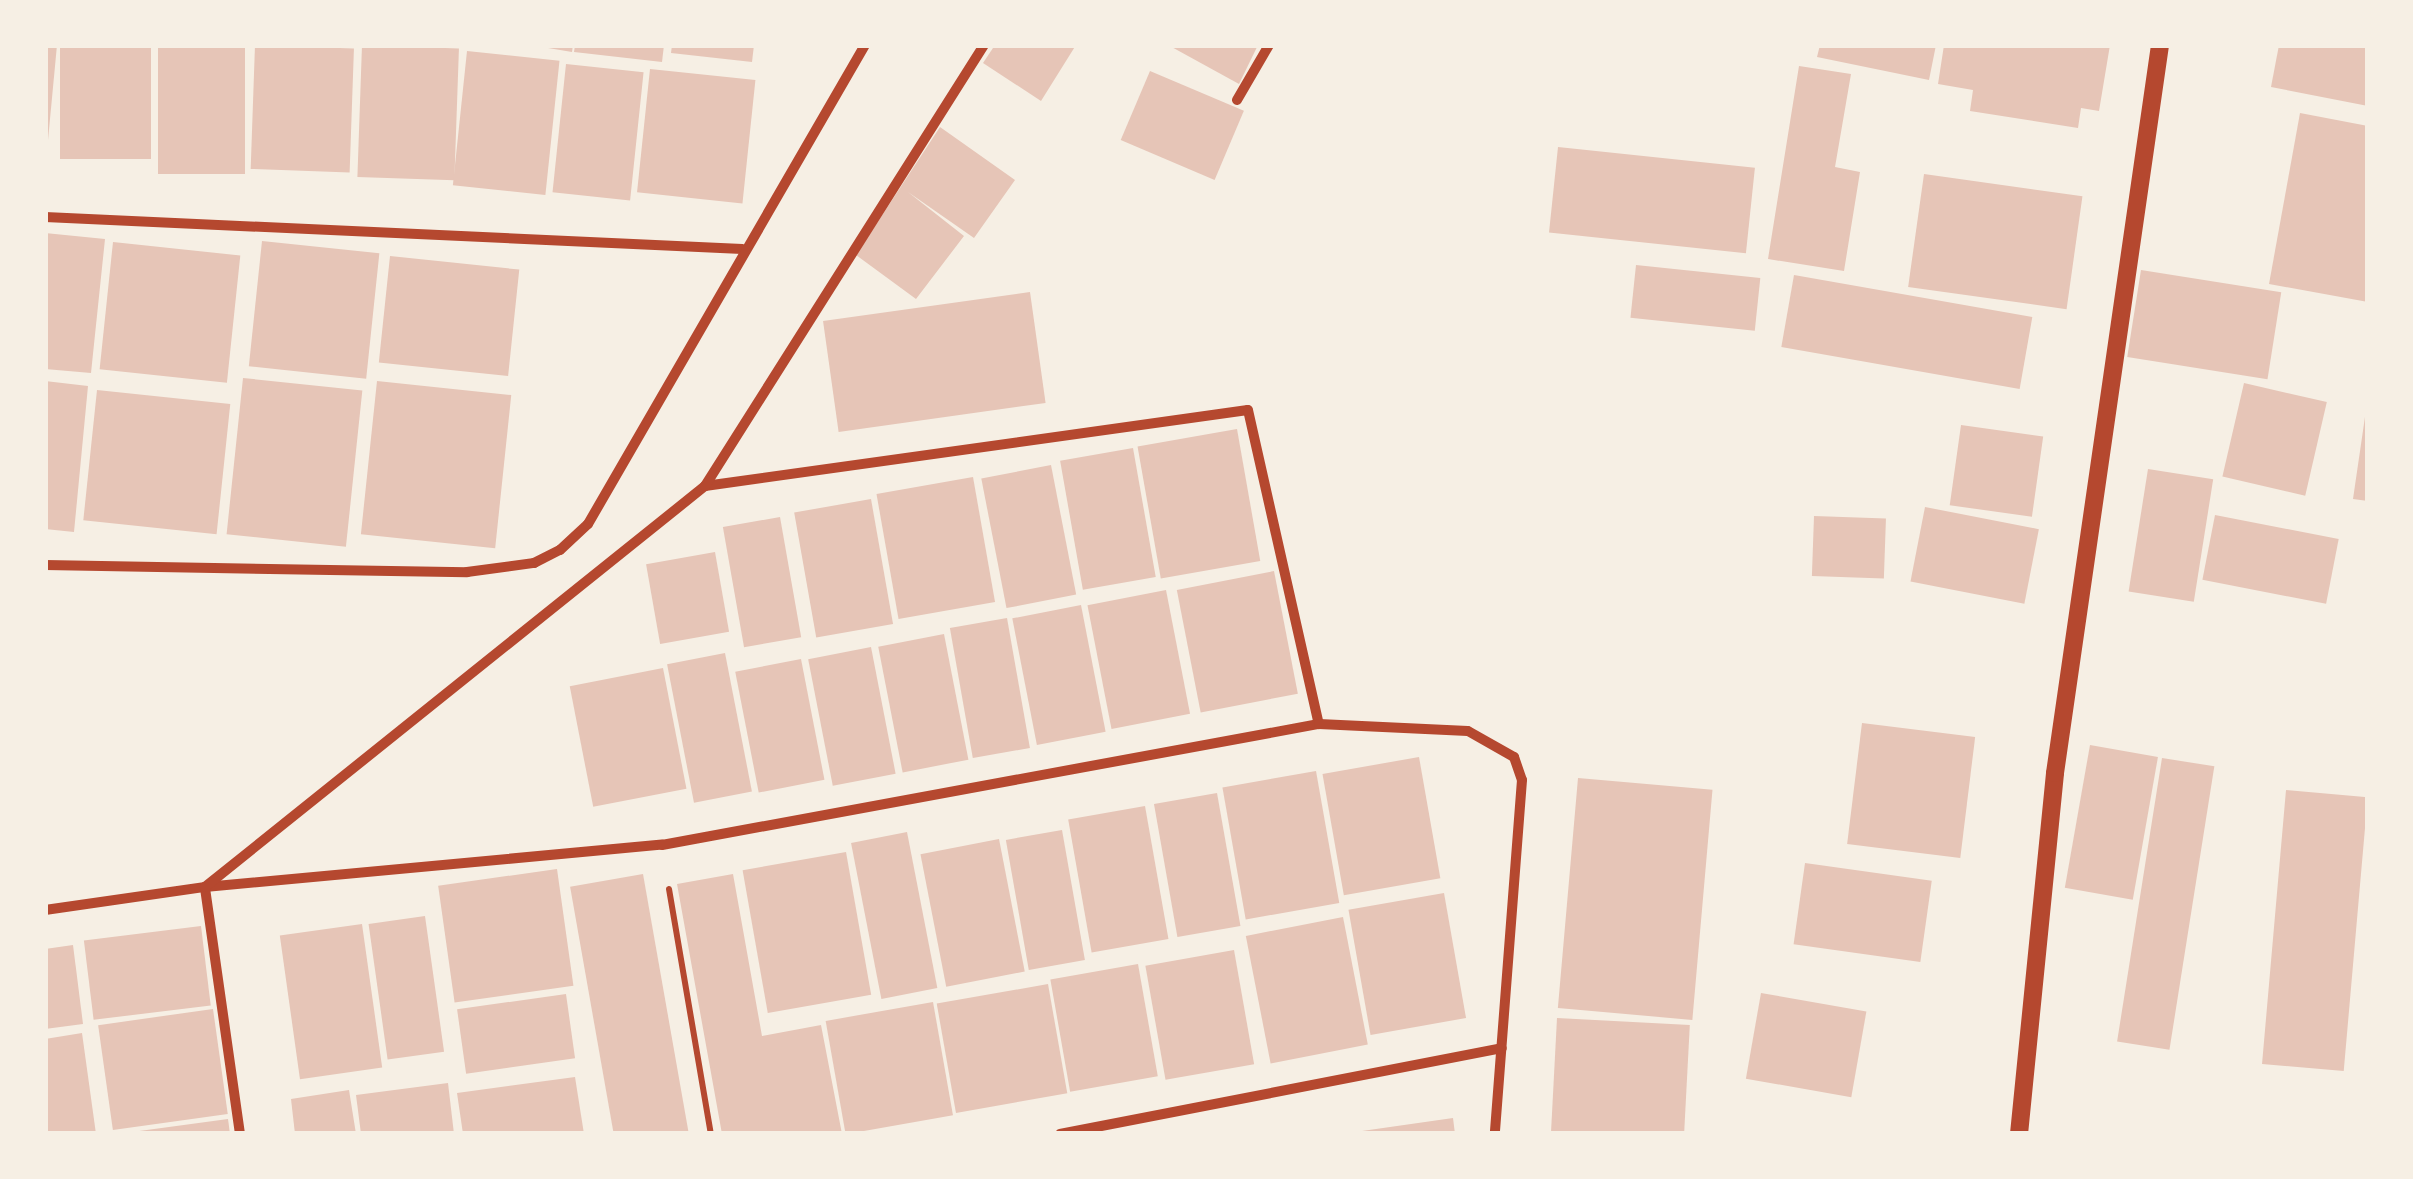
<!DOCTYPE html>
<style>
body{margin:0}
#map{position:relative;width:2413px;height:1179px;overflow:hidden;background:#f6efe4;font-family:"Asap Condensed",sans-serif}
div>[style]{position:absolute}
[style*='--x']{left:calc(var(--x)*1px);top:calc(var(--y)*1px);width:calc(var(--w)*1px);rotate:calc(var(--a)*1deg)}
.building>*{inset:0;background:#e6c5b7;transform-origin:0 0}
.path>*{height:6px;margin:-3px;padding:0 3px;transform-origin:3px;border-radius:3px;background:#b5482f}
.minor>*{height:10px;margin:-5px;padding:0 5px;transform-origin:5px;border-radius:5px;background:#b5482f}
.tertiary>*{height:18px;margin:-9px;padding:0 9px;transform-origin:9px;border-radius:9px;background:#b5482f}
span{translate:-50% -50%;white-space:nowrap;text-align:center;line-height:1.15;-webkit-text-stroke:8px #f6efe4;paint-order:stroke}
.frame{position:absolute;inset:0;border:48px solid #f6efe4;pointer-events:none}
</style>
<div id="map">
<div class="building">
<div style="clip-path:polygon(45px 45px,57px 45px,48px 140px,45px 140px)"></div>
<div style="left:60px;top:45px;width:91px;height:114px"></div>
<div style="left:158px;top:45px;width:87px;height:129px"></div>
<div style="left:255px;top:45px;width:99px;height:124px;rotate:2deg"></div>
<div style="left:362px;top:45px;width:97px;height:132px;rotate:2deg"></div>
<div style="clip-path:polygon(530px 45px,573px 45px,572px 52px)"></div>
<div style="clip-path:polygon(575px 45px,664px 45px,662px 62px,574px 52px)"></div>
<div style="clip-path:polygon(672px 45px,754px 45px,752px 62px,671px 53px)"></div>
<div style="clip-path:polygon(995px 45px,1076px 45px,1041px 101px,983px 63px)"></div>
<div style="clip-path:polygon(1168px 45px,1258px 45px,1239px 84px)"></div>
<div style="clip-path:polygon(1820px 45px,1936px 45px,1929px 80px,1817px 57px)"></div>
<div style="clip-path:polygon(1944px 45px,2110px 45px,2099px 111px,2081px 108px,2078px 128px,1970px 111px,1973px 90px,1938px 84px)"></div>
<div style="clip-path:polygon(2279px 45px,2368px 45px,2368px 106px,2271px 87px)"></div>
<div style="left:467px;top:51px;width:93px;height:135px;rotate:6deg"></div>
<div style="left:566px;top:64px;width:78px;height:129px;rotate:6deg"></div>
<div style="clip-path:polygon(1799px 66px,1851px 74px,1835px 167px,1860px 172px,1844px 271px,1768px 259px)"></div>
<div style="left:650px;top:69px;width:106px;height:124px;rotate:6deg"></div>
<div style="left:1150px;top:71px;width:102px;height:75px;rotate:23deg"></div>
<div style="clip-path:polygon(2300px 113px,2368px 126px,2368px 302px,2269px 284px)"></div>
<div style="clip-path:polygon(940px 127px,1015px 180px,974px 238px,908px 192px,964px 236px,916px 299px,856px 255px)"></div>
<div style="left:1558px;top:147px;width:198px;height:86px;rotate:6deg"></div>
<div style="left:1924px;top:174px;width:160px;height:114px;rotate:8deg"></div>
<div style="clip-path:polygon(45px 233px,105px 239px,91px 373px,45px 369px)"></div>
<div style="left:262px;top:241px;width:118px;height:126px;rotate:6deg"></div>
<div style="left:113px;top:242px;width:128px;height:128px;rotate:6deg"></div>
<div style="left:390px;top:256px;width:130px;height:107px;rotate:6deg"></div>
<div style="left:1636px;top:265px;width:125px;height:53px;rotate:6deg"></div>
<div style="left:2141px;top:270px;width:142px;height:88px;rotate:9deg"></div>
<div style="left:1794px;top:275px;width:242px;height:73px;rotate:10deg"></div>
<div style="left:1030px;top:292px;width:112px;height:209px;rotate:82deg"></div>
<div style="left:243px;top:378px;width:120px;height:157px;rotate:6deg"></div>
<div style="clip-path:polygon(45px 381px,88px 386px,74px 532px,45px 529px)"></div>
<div style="left:377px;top:381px;width:135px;height:154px;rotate:6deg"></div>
<div style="left:2244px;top:383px;width:85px;height:96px;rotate:13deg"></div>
<div style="left:97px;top:390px;width:134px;height:131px;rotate:6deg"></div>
<div style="clip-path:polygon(2366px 410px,2368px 410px,2368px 501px,2353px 499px)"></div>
<div style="left:1961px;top:425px;width:83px;height:81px;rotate:8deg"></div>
<div style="left:1237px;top:429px;width:134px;height:101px;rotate:80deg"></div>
<div style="left:1133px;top:448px;width:131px;height:74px;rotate:80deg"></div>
<div style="left:1051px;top:465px;width:132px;height:71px;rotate:79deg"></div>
<div style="left:2148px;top:469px;width:66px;height:124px;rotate:9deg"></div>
<div style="left:973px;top:477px;width:127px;height:98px;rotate:80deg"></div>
<div style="left:871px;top:499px;width:127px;height:78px;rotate:80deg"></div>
<div style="left:1925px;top:507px;width:116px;height:76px;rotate:11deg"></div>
<div style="left:2215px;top:515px;width:126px;height:66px;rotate:11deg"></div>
<div style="left:1814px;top:516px;width:72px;height:60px;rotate:2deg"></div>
<div style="left:780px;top:517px;width:122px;height:58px;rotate:80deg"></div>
<div style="left:715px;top:552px;width:81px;height:70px;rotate:80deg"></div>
<div style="left:1274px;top:571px;width:125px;height:99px;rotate:79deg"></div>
<div style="left:1166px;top:590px;width:126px;height:80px;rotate:79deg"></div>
<div style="left:1081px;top:605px;width:129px;height:70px;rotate:79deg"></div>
<div style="left:1007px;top:618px;width:132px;height:58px;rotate:80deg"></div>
<div style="left:944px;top:634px;width:128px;height:67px;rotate:79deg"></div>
<div style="left:871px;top:647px;width:129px;height:64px;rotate:79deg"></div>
<div style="left:725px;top:653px;width:141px;height:59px;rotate:79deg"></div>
<div style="left:801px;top:659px;width:123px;height:67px;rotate:79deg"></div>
<div style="left:663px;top:668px;width:123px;height:95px;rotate:79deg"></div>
<div style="left:1862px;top:723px;width:114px;height:122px;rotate:7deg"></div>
<div style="left:2090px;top:745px;width:69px;height:145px;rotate:10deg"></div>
<div style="left:1419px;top:757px;width:123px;height:98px;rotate:80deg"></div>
<div style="left:2162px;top:758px;width:53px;height:287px;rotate:9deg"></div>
<div style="left:1316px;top:771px;width:134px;height:95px;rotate:80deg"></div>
<div style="left:1578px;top:778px;width:135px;height:231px;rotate:5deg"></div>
<div style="left:2286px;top:790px;width:82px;height:275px;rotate:5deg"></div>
<div style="left:1217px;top:793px;width:135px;height:64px;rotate:80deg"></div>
<div style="left:1145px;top:806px;width:135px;height:78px;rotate:80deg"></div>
<div style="left:1062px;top:830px;width:132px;height:57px;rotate:80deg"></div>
<div style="left:907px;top:832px;width:159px;height:57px;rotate:79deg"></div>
<div style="left:999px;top:839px;width:135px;height:80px;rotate:79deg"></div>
<div style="left:846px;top:852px;width:145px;height:105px;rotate:80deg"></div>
<div style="left:1805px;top:863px;width:128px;height:82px;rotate:8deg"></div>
<div style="left:557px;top:869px;width:118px;height:120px;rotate:82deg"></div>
<div style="left:643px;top:874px;width:264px;height:74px;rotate:80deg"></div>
<div style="clip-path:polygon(733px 874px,762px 1036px,821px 1025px,842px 1134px,722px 1134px,677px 884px)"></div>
<div style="left:1444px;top:893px;width:127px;height:97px;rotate:80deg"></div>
<div style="left:425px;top:916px;width:137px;height:57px;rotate:82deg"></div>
<div style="left:1343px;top:917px;width:130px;height:99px;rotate:79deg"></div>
<div style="left:362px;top:924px;width:145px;height:83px;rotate:82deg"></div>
<div style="left:201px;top:926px;width:80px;height:118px;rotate:83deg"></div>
<div style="clip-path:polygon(73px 945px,83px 1024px,45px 1029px,45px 949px)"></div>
<div style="left:1234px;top:950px;width:116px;height:90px;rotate:80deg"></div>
<div style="left:1138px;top:964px;width:114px;height:89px;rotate:80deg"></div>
<div style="left:1048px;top:984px;width:111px;height:113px;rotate:80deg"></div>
<div style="left:1761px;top:993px;width:107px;height:87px;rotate:10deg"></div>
<div style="left:566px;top:994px;width:65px;height:110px;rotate:82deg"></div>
<div style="left:933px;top:1002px;width:115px;height:109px;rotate:80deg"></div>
<div style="left:213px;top:1009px;width:106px;height:116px;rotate:82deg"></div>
<div style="left:1557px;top:1018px;width:133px;height:116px;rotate:3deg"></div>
<div style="clip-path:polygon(82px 1033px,96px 1134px,45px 1134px,45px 1039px)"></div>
<div style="clip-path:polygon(575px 1077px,584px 1134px,463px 1134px,457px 1093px)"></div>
<div style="clip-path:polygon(448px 1083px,454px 1134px,361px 1134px,356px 1095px)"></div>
<div style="clip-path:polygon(349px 1090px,356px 1134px,295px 1134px,291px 1099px)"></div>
<div style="clip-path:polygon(1453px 1118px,1455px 1134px,1355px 1134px,1355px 1132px)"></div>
<div style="clip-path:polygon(228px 1119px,230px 1134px,132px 1134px,132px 1132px)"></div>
</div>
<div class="path">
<div style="--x:669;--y:889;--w:249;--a:80.3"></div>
</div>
<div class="minor">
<div style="--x:1237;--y:100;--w:64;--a:-59.8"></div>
<div style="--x:45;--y:217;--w:698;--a:2.63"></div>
<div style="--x:705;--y:486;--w:548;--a:-7.97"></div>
<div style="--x:1248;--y:410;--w:322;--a:77.3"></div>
<div style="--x:45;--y:565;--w:422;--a:1"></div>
<div style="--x:467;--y:572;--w:68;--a:-7.7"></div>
<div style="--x:534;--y:563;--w:29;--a:-27"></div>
<div style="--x:560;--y:550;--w:38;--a:-43"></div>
<div style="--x:588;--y:524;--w:553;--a:-59.96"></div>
<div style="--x:45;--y:910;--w:162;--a:-8.2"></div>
<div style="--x:205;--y:887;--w:459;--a:-5.3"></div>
<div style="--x:662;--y:845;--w:668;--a:-10.44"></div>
<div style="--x:1319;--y:724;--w:149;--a:2.7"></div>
<div style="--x:1468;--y:731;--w:53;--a:29.5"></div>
<div style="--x:1514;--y:757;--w:24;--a:71"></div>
<div style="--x:1522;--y:780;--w:355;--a:94.4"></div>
<div style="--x:240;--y:1134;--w:249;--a:-98.1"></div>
<div style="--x:205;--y:887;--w:641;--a:-38.73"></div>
<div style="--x:705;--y:486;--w:522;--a:-57.68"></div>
<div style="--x:1060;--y:1134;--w:450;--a:-11"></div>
</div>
<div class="tertiary">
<div style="--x:2019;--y:1134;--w:363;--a:-84.3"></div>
<div style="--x:2055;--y:773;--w:736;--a:-81.79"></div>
</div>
<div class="frame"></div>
</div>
